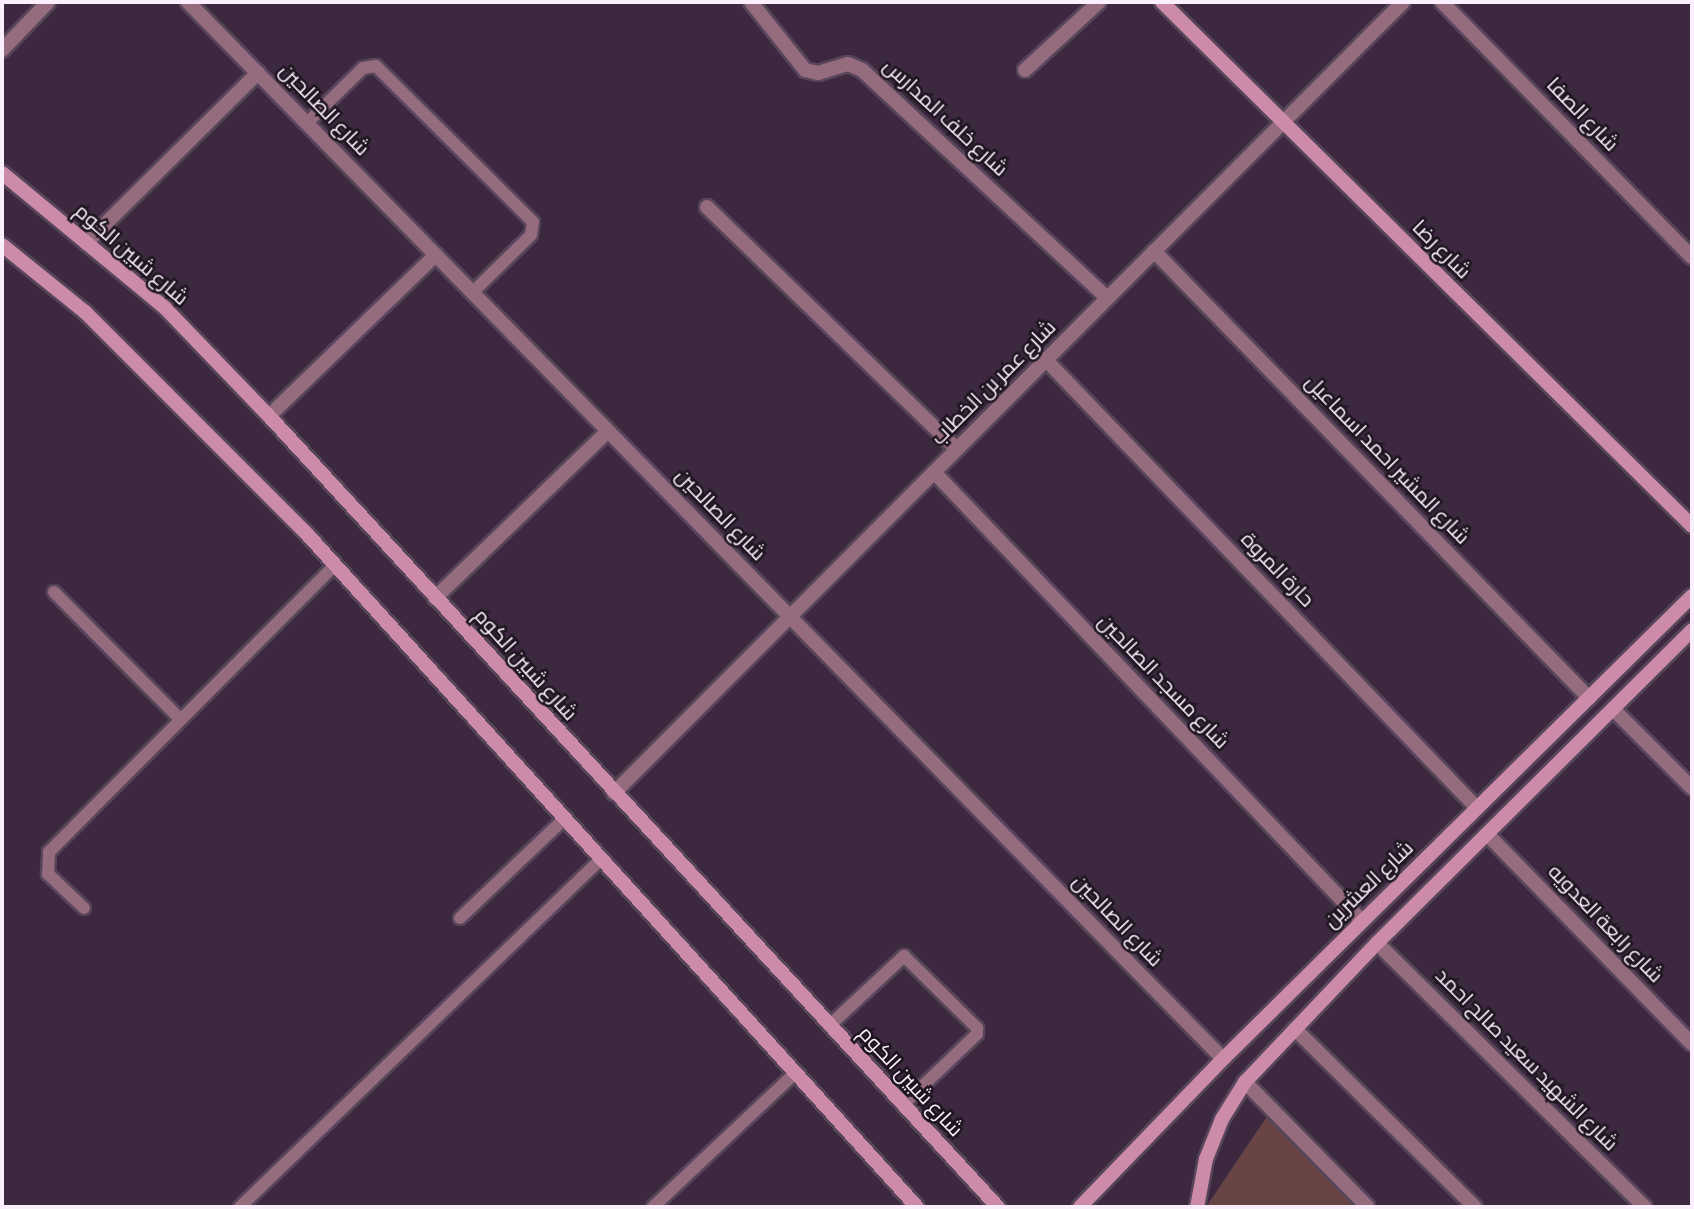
<!DOCTYPE html>
<meta charset="utf-8">
<style>
body{margin:0}
#map{position:relative;width:1694px;height:1209px;overflow:hidden;background:#3c2940;font-family:"Sofia Sans Condensed",Cairo,sans-serif}
div>[style]{position:absolute}
[style*='--x']{left:calc(var(--x)*1px);top:calc(var(--y)*1px);width:calc(var(--w)*1px);rotate:calc(var(--a)*1deg)}
.green>*{inset:0;background:#694444}
.roads{filter:drop-shadow(2px 0 #57455a) drop-shadow(-2px 0 #57455a) drop-shadow(0 2px #57455a) drop-shadow(0 -2px #57455a)}
.lane>*{height:12px;margin:-6px;padding:0 6px;transform-origin:6px;border-radius:6px;background:#956b7e}
.street>*{height:14px;margin:-7px;padding:0 7px;transform-origin:7px;border-radius:7px;background:#956b7e}
.secondary>*{height:14px;margin:-7px;padding:0 7px;transform-origin:7px;border-radius:7px;background:#cd8baa}
span{translate:-50% -50%;white-space:nowrap;text-align:center;line-height:1.15;-webkit-text-stroke:5px #1e1520;paint-order:stroke}
.street-label{font-size:21px;color:#fbeefd}
.frame{position:absolute;inset:0;border:4px solid #fbeefd;pointer-events:none}
</style>
<div id="map">
<div class="green">
<div style="clip-path:polygon(1270px 1112px,1360px 1207px,1206px 1207px)"></div>
</div>
<div class="roads">
<div class="lane">
<div style="--x:307;--y:123;--w:78;--a:-44.5"></div>
<div style="--x:363;--y:68;--w:13;--a:-9"></div>
<div style="--x:376;--y:66;--w:221;--a:44.8"></div>
<div style="--x:533;--y:222;--w:13;--a:99"></div>
<div style="--x:531;--y:235;--w:81;--a:135.5"></div>
<div style="--x:54;--y:592;--w:179;--a:45.2"></div>
<div style="--x:84;--y:908;--w:50;--a:-136.6"></div>
<div style="--x:48;--y:874;--w:22;--a:-87"></div>
<div style="--x:49;--y:852;--w:405;--a:-45.1"></div>
<div style="--x:460;--y:918;--w:142;--a:-43.6"></div>
<div style="--x:829;--y:1026;--w:103;--a:-43"></div>
<div style="--x:904;--y:956;--w:103;--a:44.6"></div>
<div style="--x:977;--y:1028;--w:6;--a:90"></div>
<div style="--x:977;--y:1034;--w:103;--a:136.2"></div>
<div style="--x:240;--y:1207;--w:500;--a:-43.95"></div>
<div style="--x:653;--y:1207;--w:195;--a:-43.3"></div>
</div>
<div class="street">
<div style="--x:188;--y:2;--w:1479;--a:45.6"></div>
<div style="--x:751;--y:2;--w:87;--a:51.5"></div>
<div style="--x:805;--y:70;--w:13;--a:13"></div>
<div style="--x:818;--y:73;--w:31;--a:-17"></div>
<div style="--x:848;--y:64;--w:15;--a:23"></div>
<div style="--x:862;--y:70;--w:335;--a:42.9"></div>
<div style="--x:1442;--y:2;--w:357;--a:45.6"></div>
<div style="--x:2;--y:50;--w:66;--a:-46.2"></div>
<div style="--x:1025;--y:70;--w:100;--a:-42.6"></div>
<div style="--x:707;--y:207;--w:348;--a:44.1"></div>
<div style="--x:86;--y:243;--w:242;--a:-44.7"></div>
<div style="--x:1154;--y:251;--w:624;--a:45.78"></div>
<div style="--x:1046;--y:360;--w:622;--a:46.11"></div>
<div style="--x:269;--y:416;--w:232;--a:-44"></div>
<div style="--x:934;--y:472;--w:620;--a:46.37"></div>
<div style="--x:435;--y:598;--w:240;--a:-44"></div>
<div style="--x:1613;--y:709;--w:112;--a:45"></div>
<div style="--x:614;--y:793;--w:1117;--a:-45.07"></div>
<div style="--x:1487;--y:834;--w:293;--a:45.7"></div>
<div style="--x:1377;--y:943;--w:376;--a:44.6"></div>
<div style="--x:1295;--y:1029;--w:253;--a:44.7"></div>
<div style="--x:1245;--y:1082;--w:175;--a:45.5"></div>
</div>
<div class="secondary">
<div style="--x:1162;--y:2;--w:745;--a:44.67"></div>
<div style="--x:2;--y:173;--w:212;--a:39.6"></div>
<div style="--x:165;--y:308;--w:150;--a:46.1"></div>
<div style="--x:269;--y:416;--w:1076;--a:47.34"></div>
<div style="--x:2;--y:245;--w:107;--a:38.9"></div>
<div style="--x:85;--y:312;--w:314;--a:45"></div>
<div style="--x:307;--y:534;--w:908;--a:47.81"></div>
<div style="--x:1080;--y:1207;--w:206;--a:-46"></div>
<div style="--x:1223;--y:1059;--w:659;--a:-44.63"></div>
<div style="--x:1197;--y:1207;--w:49;--a:-79.4"></div>
<div style="--x:1206;--y:1159;--w:43;--a:-68.2"></div>
<div style="--x:1222;--y:1119;--w:44;--a:-58.1"></div>
<div style="--x:1245;--y:1082;--w:192;--a:-46.5"></div>
<div style="--x:1377;--y:943;--w:444;--a:-44.8"></div>
</div>
</div>
<div class="street-label">
<span style="left:324px;top:110px;rotate:46deg">شارع الصالحين</span>
<span style="left:1582px;top:115px;rotate:46deg">شارع الصفا</span>
<span style="left:945px;top:118px;rotate:43deg">شارع خلف المدارس</span>
<span style="left:1441px;top:250px;rotate:45deg">شارع رضا</span>
<span style="left:131px;top:255px;rotate:41deg">شارع شبين الكوم</span>
<span style="left:994px;top:383px;rotate:-45deg">شارع عمر بن الخطاب</span>
<span style="left:1387px;top:460px;rotate:46deg">شارع المشير احمد اسماعيل</span>
<span style="left:720px;top:515px;rotate:46deg">شارع الصالحين</span>
<span style="left:1277px;top:570px;rotate:46deg">حارة المروة</span>
<span style="left:525px;top:665px;rotate:48deg">شارع شبين الكوم</span>
<span style="left:1163px;top:682px;rotate:46deg">شارع مسجد الصالحين</span>
<span style="left:1369px;top:885px;rotate:-44deg">شارع العشرين</span>
<span style="left:1117px;top:921px;rotate:46deg">شارع الصالحين</span>
<span style="left:1605px;top:924px;rotate:46deg">شارع رابعة العدويه</span>
<span style="left:1526px;top:1060px;rotate:45deg">شارع الشهيد سعيد صالح احمد</span>
<span style="left:910px;top:1082px;rotate:47deg">شارع شبين الكوم</span>
</div>
<div class="frame"></div>
</div>
